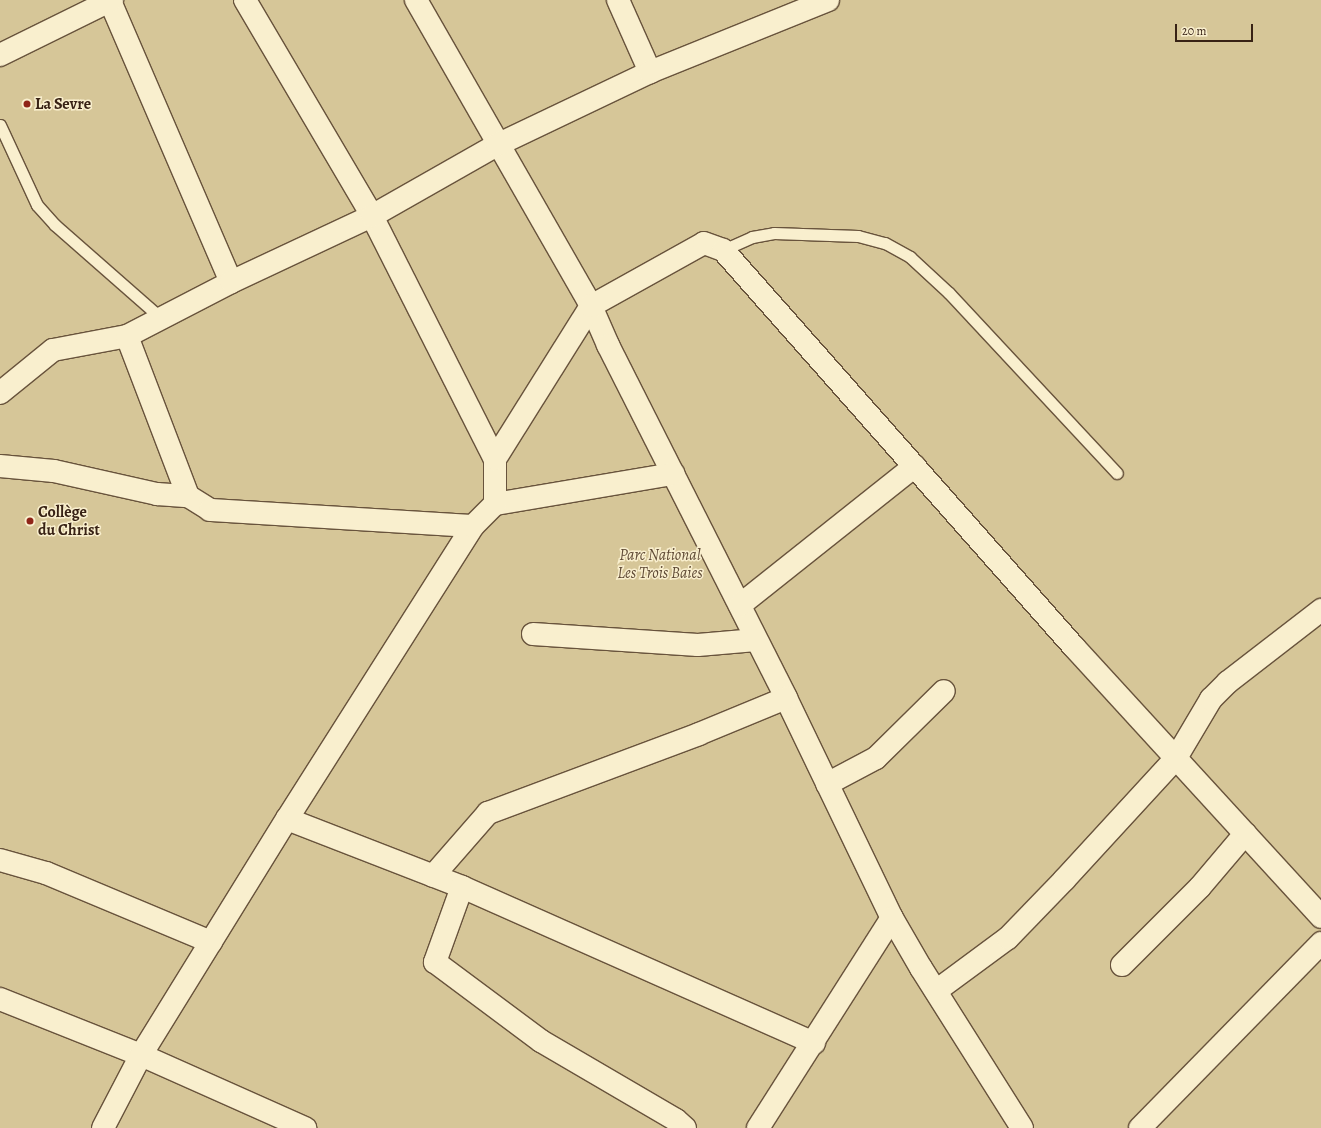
<!DOCTYPE html>
<meta charset="utf-8">
<style>
body{margin:0}
#map{position:relative;width:1321px;height:1128px;overflow:hidden;background:#f6e7b3;font-family:Alegreya,serif}
div>[style]{position:absolute}
[style*='--x']{left:calc(var(--x)*1px);top:calc(var(--y)*1px);width:calc(var(--w)*1px);rotate:calc(var(--a)*1deg)}
.green>*{inset:0;background:#d6c698;transform-origin:0 0}
.roads{filter:drop-shadow(1px 0 #68533c) drop-shadow(-1px 0 #68533c) drop-shadow(0 1px #68533c) drop-shadow(0 -1px #68533c)}
.service>*{height:11px;margin:-5.5px;padding:0 5.5px;transform-origin:5.5px;border-radius:5.5px;background:#f9efce}
.minor>*{height:22px;margin:-11px;padding:0 11px;transform-origin:11px;border-radius:11px;background:#f9efce}
.dots>*{width:11px;height:11px;translate:-50% -50%;box-sizing:border-box;border:2px solid #f9efce;border-radius:50%}
span{translate:-50% -50%;white-space:nowrap;text-align:center;line-height:1.15;-webkit-text-stroke:3px #f9efce;paint-order:stroke}
.poi-label{font-size:16px;color:#382215;font-weight:700}
.left{translate:0 -50%;text-align:left}
.park-label{font-size:16px;color:#604b36;font-style:italic}
.scale{position:absolute;left:1175px;top:24px;width:78px;height:18px;box-sizing:border-box;border:2px solid #382215;border-top:0;padding-left:5px;font-size:12px;line-height:14px;white-space:nowrap;color:#382215;-webkit-text-stroke:3px #f9efce;paint-order:stroke}
</style>
<div id="map">
<div class="green">
<div style="left:0;top:0;width:1321px;height:1128px"></div>
</div>
<div class="roads">
<div class="service">
<div style="--x:0;--y:125;--w:88;--a:65.2"></div>
<div style="--x:37;--y:205;--w:27;--a:48"></div>
<div style="--x:55;--y:225;--w:141;--a:41.3"></div>
<div style="--x:723;--y:250;--w:32;--a:-24"></div>
<div style="--x:752;--y:237;--w:22;--a:-10"></div>
<div style="--x:774;--y:233;--w:84;--a:2"></div>
<div style="--x:858;--y:236;--w:28;--a:15"></div>
<div style="--x:885;--y:243;--w:29;--a:29"></div>
<div style="--x:910;--y:257;--w:53;--a:42.7"></div>
<div style="--x:949;--y:293;--w:246;--a:47"></div>
</div>
<div class="minor">
<div style="--x:245;--y:0;--w:251;--a:59.5"></div>
<div style="--x:372;--y:216;--w:272;--a:63.2"></div>
<div style="--x:416;--y:0;--w:353;--a:60.2"></div>
<div style="--x:591;--y:306;--w:43;--a:66.4"></div>
<div style="--x:608;--y:345;--w:395;--a:63.2"></div>
<div style="--x:786;--y:698;--w:244;--a:64.3"></div>
<div style="--x:892;--y:918;--w:58;--a:59.9"></div>
<div style="--x:921;--y:968;--w:189;--a:57.7"></div>
<div style="--x:618;--y:0;--w:79;--a:66"></div>
<div style="--x:110;--y:1;--w:306;--a:66.7"></div>
<div style="--x:0;--y:55;--w:125;--a:-26.2"></div>
<div style="--x:0;--y:393;--w:68;--a:-39.1"></div>
<div style="--x:53;--y:350;--w:75;--a:-10.7"></div>
<div style="--x:0;--y:466;--w:54;--a:5.3"></div>
<div style="--x:54;--y:471;--w:106;--a:12.6"></div>
<div style="--x:157;--y:494;--w:31;--a:4"></div>
<div style="--x:188;--y:496;--w:26;--a:32"></div>
<div style="--x:210;--y:510;--w:263;--a:3.5"></div>
<div style="--x:188;--y:496;--w:171;--a:-110.9"></div>
<div style="--x:127;--y:336;--w:117;--a:-27.4"></div>
<div style="--x:231;--y:282;--w:156;--a:-25.1"></div>
<div style="--x:372;--y:216;--w:144;--a:-29.6"></div>
<div style="--x:497;--y:145;--w:170;--a:-25.5"></div>
<div style="--x:650;--y:72;--w:192;--a:-22"></div>
<div style="--x:495;--y:504;--w:181;--a:-9.6"></div>
<div style="--x:740;--y:605;--w:223;--a:-38.5"></div>
<div style="--x:533;--y:634;--w:165;--a:3.8"></div>
<div style="--x:698;--y:645;--w:58;--a:-4.9"></div>
<div style="--x:827;--y:784;--w:55;--a:-28"></div>
<div style="--x:876;--y:758;--w:95;--a:-44.6"></div>
<div style="--x:287;--y:819;--w:188;--a:21.2"></div>
<div style="--x:462;--y:887;--w:385;--a:23.9"></div>
<div style="--x:0;--y:860;--w:48;--a:15.8"></div>
<div style="--x:46;--y:873;--w:179;--a:22.7"></div>
<div style="--x:433;--y:876;--w:84;--a:-48.9"></div>
<div style="--x:488;--y:813;--w:225;--a:-20.5"></div>
<div style="--x:699;--y:734;--w:94;--a:-22.5"></div>
<div style="--x:462;--y:887;--w:80;--a:109.8"></div>
<div style="--x:435;--y:962;--w:132;--a:36.7"></div>
<div style="--x:541;--y:1041;--w:156;--a:30.3"></div>
<div style="--x:676;--y:1120;--w:12;--a:42"></div>
<div style="--x:1122;--y:965;--w:110;--a:-45"></div>
<div style="--x:1200;--y:887;--w:70;--a:-49.7"></div>
<div style="--x:936;--y:991;--w:89;--a:-36.4"></div>
<div style="--x:1008;--y:938;--w:81;--a:-46"></div>
<div style="--x:1064;--y:880;--w:166;--a:-47.4"></div>
<div style="--x:1176;--y:758;--w:69;--a:-59.3"></div>
<div style="--x:1211;--y:699;--w:24;--a:-45"></div>
<div style="--x:1228;--y:682;--w:118;--a:-37.7"></div>
<div style="--x:0;--y:999;--w:152;--a:21.7"></div>
<div style="--x:141;--y:1055;--w:180;--a:24"></div>
<div style="--x:103;--y:1128;--w:82;--a:-62.5"></div>
<div style="--x:141;--y:1055;--w:278;--a:-58.3"></div>
<div style="--x:287;--y:819;--w:347;--a:-57.6"></div>
<div style="--x:473;--y:526;--w:31;--a:-45"></div>
<div style="--x:495;--y:504;--w:45;--a:-90"></div>
<div style="--x:495;--y:459;--w:181;--a:-57.9"></div>
<div style="--x:591;--y:306;--w:129;--a:-29.1"></div>
<div style="--x:704;--y:243;--w:20;--a:20"></div>
<div style="--x:723;--y:250;--w:530;--a:48.52"></div>
<div style="--x:1074;--y:647;--w:366;--a:47.5"></div>
<div style="--x:758;--y:1128;--w:249;--a:-57.5"></div>
<div style="--x:1140;--y:1128;--w:259;--a:-45.6"></div>
</div>
</div>
<div class="dots">
<div style="left:27px;top:104px;background:#8f2418"></div>
<div style="left:30px;top:521px;background:#8f2418"></div>
</div>
<div class="poi-label">
<span class="left" style="left:35px;top:104px">La Sevre</span>
<span class="left" style="left:38px;top:521px">Collège<br>du Christ</span>
</div>
<div class="park-label">
<span style="left:660px;top:564px">Parc National<br>Les Trois Baies</span>
</div>
<div class="scale">20 m</div>
</div>
